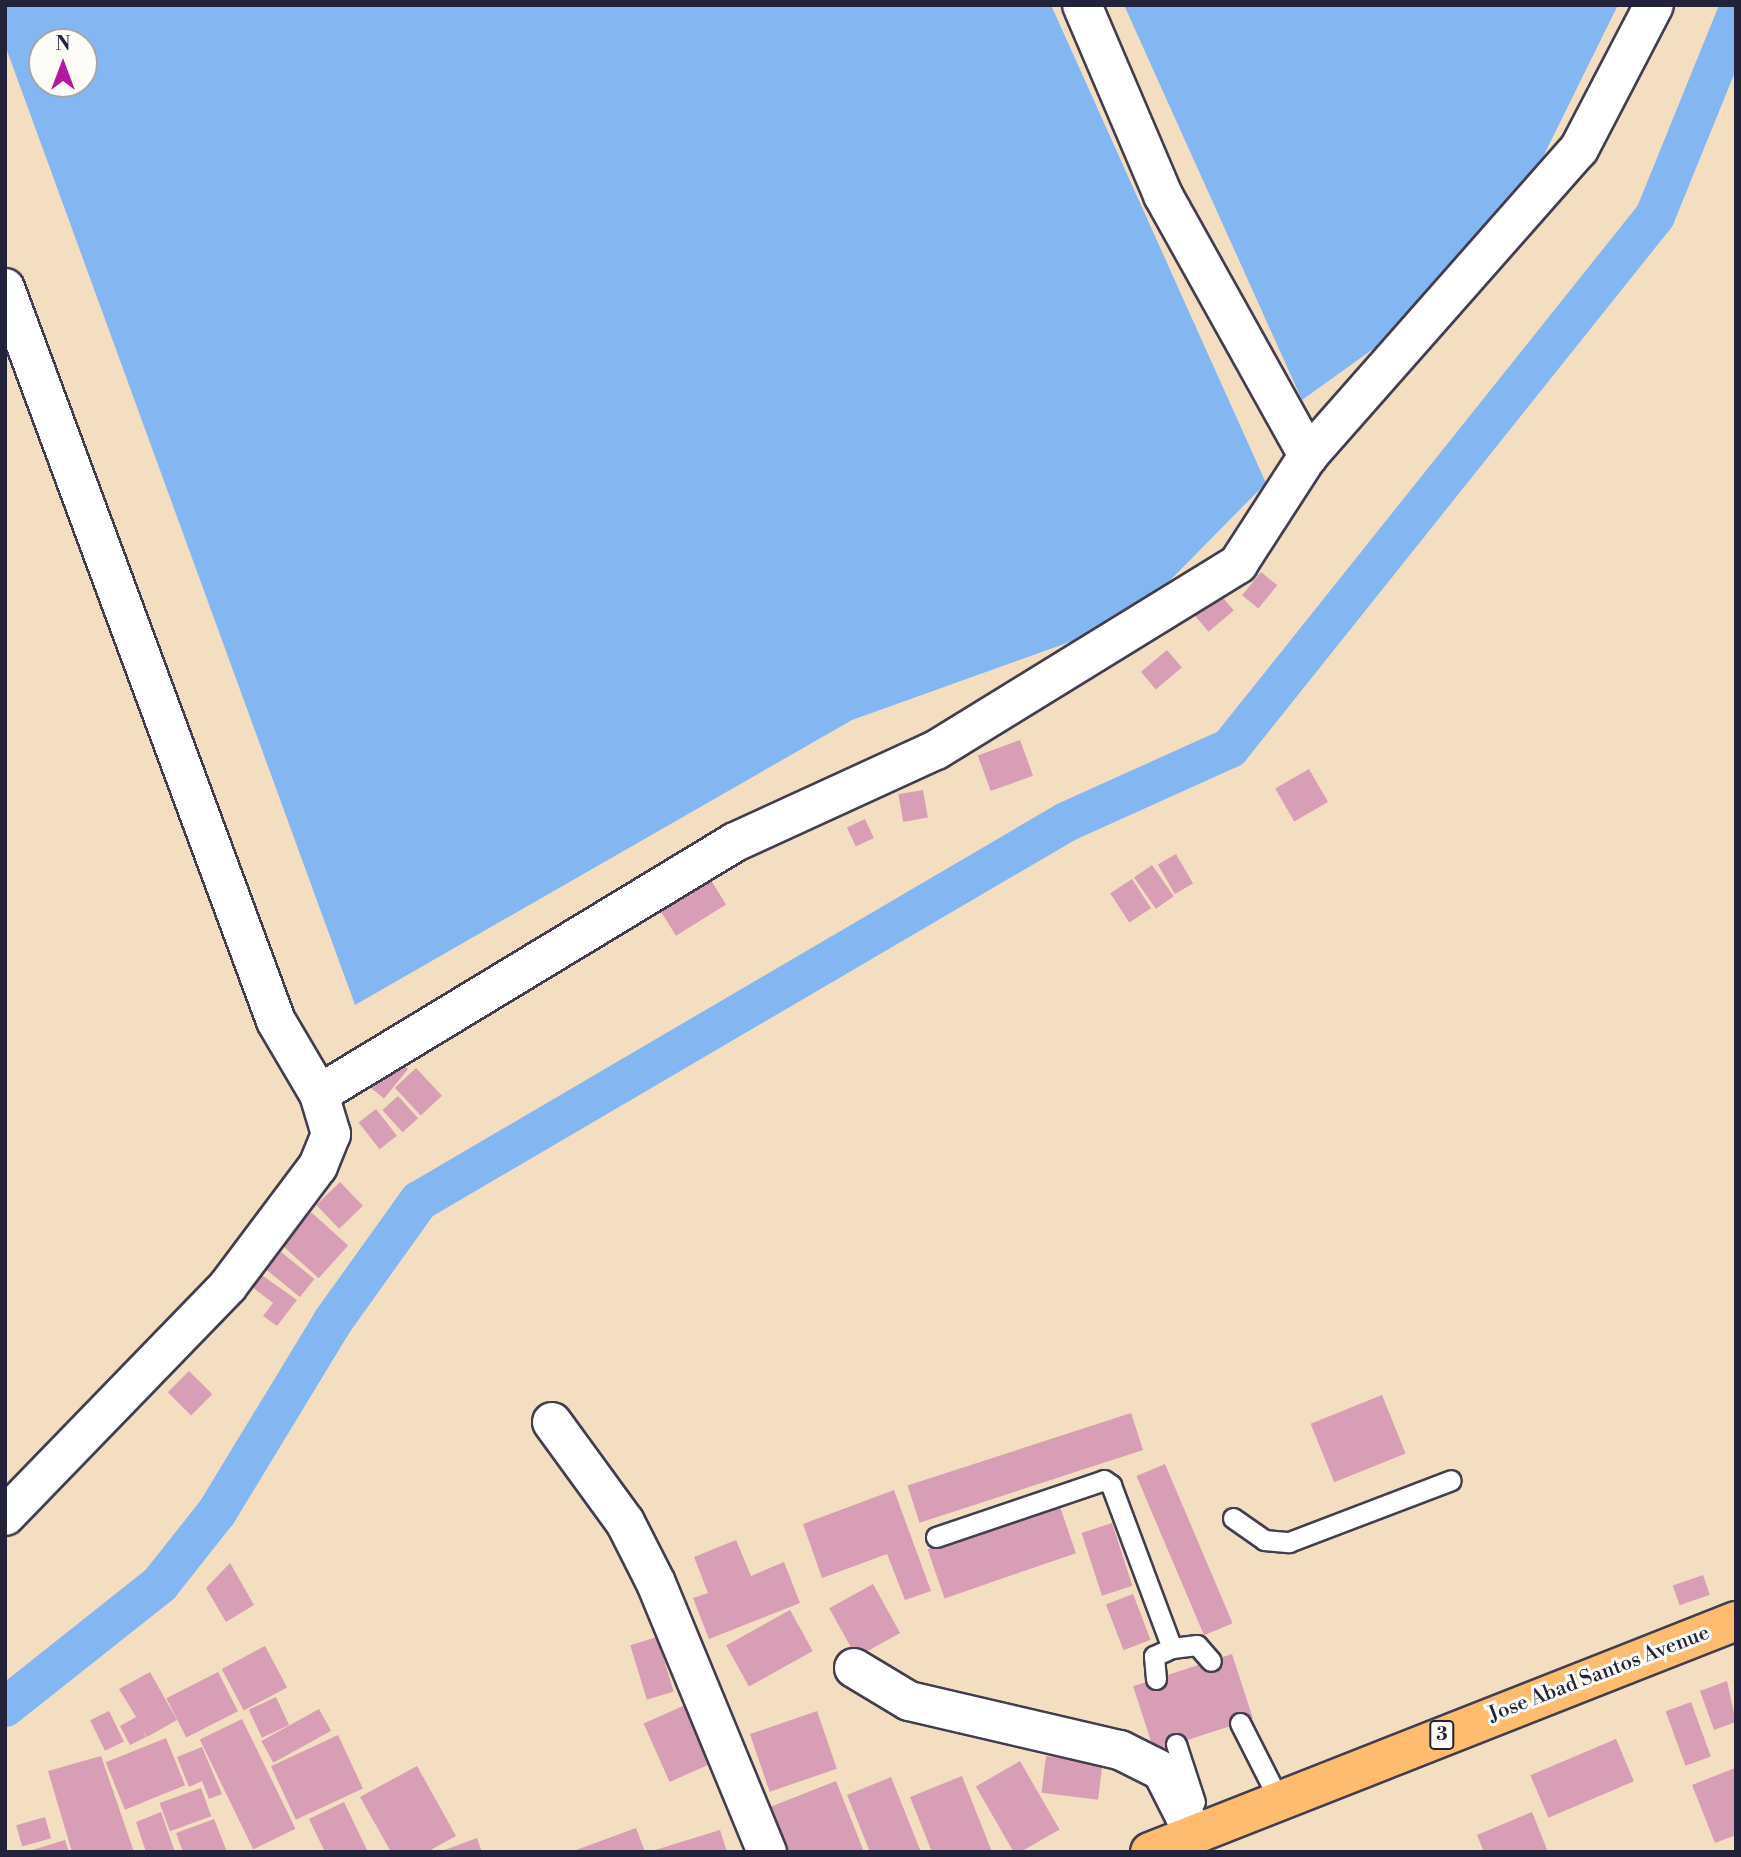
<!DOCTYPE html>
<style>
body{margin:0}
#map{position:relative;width:1741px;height:1857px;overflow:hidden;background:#f4dec2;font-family:"Libre Bodoni",serif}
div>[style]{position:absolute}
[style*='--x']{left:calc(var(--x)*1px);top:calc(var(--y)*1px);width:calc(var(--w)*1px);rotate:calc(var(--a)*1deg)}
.water>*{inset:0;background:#84b7f1}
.canal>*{height:40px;margin:-20px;padding:0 20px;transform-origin:20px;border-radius:20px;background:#84b7f1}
.building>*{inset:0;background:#d79eb5;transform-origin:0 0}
.roads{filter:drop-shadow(2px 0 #423e4f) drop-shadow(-2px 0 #423e4f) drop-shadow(0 2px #423e4f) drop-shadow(0 -2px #423e4f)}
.service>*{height:19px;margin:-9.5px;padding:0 9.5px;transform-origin:9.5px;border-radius:9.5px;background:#fff}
.minor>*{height:38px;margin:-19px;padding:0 19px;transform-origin:19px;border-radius:19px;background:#fff}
.trunk>*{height:38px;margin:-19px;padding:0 19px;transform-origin:19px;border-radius:19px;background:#febc70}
span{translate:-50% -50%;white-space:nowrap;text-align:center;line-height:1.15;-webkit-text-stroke:6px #fdfcf7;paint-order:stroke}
.shield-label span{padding:2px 5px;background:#fdfcf7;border:2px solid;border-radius:5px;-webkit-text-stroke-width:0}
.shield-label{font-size:19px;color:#22223b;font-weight:700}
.street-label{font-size:21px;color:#22223b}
.frame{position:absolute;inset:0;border:7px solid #22223b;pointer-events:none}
.north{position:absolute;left:28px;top:28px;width:70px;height:70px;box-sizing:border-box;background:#fdfcf7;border:2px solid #a5a5ac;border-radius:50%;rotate:0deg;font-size:19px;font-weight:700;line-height:28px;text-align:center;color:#22223b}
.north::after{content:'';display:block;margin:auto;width:24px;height:32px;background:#b5179e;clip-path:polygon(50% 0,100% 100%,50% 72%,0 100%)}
</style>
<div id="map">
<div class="water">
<div style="clip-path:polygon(evenodd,5px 5px,1051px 5px,1266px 483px,1131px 620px,852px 720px,355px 1005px,5px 45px,5px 5px,42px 42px,84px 42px,84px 84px,42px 84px,42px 42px)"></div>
<div style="clip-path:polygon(1124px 5px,1618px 5px,1539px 165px,1387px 339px,1302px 400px)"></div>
</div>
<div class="canal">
<div style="--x:5;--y:1707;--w:198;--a:-38.4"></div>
<div style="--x:160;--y:1584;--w:92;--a:-51.6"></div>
<div style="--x:217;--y:1512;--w:223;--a:-58.7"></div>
<div style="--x:333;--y:1321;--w:148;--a:-54.4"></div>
<div style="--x:419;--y:1201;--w:750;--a:-30.36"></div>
<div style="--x:1066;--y:822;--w:180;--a:-24.3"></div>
<div style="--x:1230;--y:748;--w:681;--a:-51.38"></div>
<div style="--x:1655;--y:216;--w:215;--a:-67.9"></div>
</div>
<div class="building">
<div style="left:1261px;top:572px;width:21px;height:30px;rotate:39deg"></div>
<div style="left:1219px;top:593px;width:23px;height:33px;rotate:50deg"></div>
<div style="left:1167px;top:650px;width:23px;height:34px;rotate:50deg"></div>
<div style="left:1020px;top:740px;width:38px;height:45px;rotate:70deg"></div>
<div style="left:1309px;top:769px;width:38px;height:39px;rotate:60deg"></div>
<div style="left:923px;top:790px;width:28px;height:25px;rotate:80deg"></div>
<div style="left:865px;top:819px;width:21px;height:20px;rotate:65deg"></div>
<div style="left:1176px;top:854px;width:34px;height:21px;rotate:60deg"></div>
<div style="left:1152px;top:865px;width:38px;height:22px;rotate:55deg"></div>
<div style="left:707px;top:874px;width:36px;height:59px;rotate:58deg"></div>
<div style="left:1132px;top:879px;width:35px;height:26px;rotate:57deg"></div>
<div style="left:387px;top:1052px;width:27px;height:38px;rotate:39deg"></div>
<div style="left:416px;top:1068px;width:38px;height:29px;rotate:47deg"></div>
<div style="left:398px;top:1096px;width:30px;height:21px;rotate:48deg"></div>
<div style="left:376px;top:1109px;width:34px;height:22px;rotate:52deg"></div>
<div style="left:340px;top:1182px;width:33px;height:33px;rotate:46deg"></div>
<div style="left:311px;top:1212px;width:50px;height:44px;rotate:42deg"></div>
<div style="left:281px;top:1252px;width:43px;height:23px;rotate:39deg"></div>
<div style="clip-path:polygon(256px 1271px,297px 1300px,277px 1326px,263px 1316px,273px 1303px,247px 1283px)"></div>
<div style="left:189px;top:1371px;width:33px;height:30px;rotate:45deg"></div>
<div style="left:1382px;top:1395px;width:63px;height:77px;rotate:68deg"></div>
<div style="left:1131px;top:1413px;width:39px;height:235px;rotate:72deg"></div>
<div style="left:1165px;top:1464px;width:173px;height:31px;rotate:67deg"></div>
<div style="clip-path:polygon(894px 1490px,931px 1591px,905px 1600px,887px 1554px,822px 1578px,803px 1524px)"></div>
<div style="left:1059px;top:1504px;width:52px;height:139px;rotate:71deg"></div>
<div style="left:1112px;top:1523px;width:66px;height:32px;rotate:72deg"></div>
<div style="clip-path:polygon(736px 1540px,751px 1576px,784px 1562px,800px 1603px,709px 1639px,693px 1598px,708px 1593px,694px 1557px)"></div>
<div style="clip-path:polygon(230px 1563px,254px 1605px,226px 1622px,206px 1588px)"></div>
<div style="left:1703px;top:1575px;width:21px;height:32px;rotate:71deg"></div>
<div style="left:873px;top:1584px;width:56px;height:50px;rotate:61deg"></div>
<div style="left:1133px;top:1594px;width:49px;height:29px;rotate:69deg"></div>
<div style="left:790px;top:1610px;width:47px;height:73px;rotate:61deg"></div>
<div style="left:657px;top:1637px;width:57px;height:28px;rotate:73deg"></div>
<div style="left:265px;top:1646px;width:47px;height:49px;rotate:62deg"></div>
<div style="left:1232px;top:1654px;width:68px;height:104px;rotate:72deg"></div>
<div style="clip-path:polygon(150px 1672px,177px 1720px,147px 1737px,143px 1730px,146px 1737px,130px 1745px,120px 1726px,136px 1717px,119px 1689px)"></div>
<div style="left:218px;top:1672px;width:44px;height:58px;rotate:63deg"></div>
<div style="clip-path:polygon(1727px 1681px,1736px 1722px,1714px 1730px,1700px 1691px)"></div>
<div style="left:276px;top:1697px;width:31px;height:30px;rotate:65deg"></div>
<div style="left:692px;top:1702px;width:64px;height:53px;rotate:66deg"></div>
<div style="left:1691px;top:1702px;width:58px;height:27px;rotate:70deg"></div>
<div style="left:319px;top:1709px;width:25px;height:66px;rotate:61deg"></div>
<div style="left:109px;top:1711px;width:34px;height:21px;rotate:64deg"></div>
<div style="left:817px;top:1711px;width:61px;height:71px;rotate:71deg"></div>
<div style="left:242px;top:1719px;width:122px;height:47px;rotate:64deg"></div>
<div style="left:338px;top:1735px;width:59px;height:74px;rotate:65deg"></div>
<div style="left:166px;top:1738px;width:51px;height:65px;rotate:68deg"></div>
<div style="left:1616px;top:1739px;width:46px;height:93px;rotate:67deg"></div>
<div style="clip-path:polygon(202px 1747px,222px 1794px,209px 1799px,202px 1781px,189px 1787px,177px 1757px)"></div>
<div style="clip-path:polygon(101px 1756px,134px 1852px,72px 1852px,48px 1771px)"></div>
<div style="left:1046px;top:1756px;width:57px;height:37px;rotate:7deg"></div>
<div style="left:1020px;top:1761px;width:79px;height:51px;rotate:60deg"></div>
<div style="clip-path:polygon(417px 1766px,456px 1836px,427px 1852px,391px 1852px,360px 1797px)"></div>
<div style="clip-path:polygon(1735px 1768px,1736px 1835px,1715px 1843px,1692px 1785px)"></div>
<div style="clip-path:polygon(962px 1776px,992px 1852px,932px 1852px,910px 1797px)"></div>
<div style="clip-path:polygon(891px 1777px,921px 1852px,870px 1852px,847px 1795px)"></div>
<div style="clip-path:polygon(836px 1781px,864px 1852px,788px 1852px,770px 1807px)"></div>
<div style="left:201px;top:1788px;width:30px;height:44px;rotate:70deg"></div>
<div style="clip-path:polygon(344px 1802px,368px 1852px,325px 1852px,309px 1819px)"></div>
<div style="clip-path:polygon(161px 1812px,175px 1852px,146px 1852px,136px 1822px)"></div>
<div style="clip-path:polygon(1532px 1812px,1548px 1852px,1484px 1852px,1477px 1835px)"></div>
<div style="left:45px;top:1817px;width:22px;height:30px;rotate:74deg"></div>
<div style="clip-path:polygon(214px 1819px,227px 1852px,183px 1852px,176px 1833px)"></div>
<div style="clip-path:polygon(636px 1828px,645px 1852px,576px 1852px,576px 1850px)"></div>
<div style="clip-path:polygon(720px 1830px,727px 1852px,652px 1852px,652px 1851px)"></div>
<div style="clip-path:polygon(477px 1838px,482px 1852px,442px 1852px,442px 1851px)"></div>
<div style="clip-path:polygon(65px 1840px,69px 1852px,29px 1852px,29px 1851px)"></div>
</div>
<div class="roads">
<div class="service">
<div style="--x:1233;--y:1518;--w:38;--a:35"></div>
<div style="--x:1264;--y:1540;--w:25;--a:5"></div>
<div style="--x:1289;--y:1542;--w:173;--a:-20.9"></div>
<div style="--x:936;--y:1537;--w:177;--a:-18.7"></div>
<div style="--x:1104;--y:1480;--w:9;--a:36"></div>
<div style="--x:1111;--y:1485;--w:174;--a:69.5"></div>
<div style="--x:1156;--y:1679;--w:23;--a:-95"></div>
<div style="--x:1154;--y:1656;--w:20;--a:-24"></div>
<div style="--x:1172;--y:1648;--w:25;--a:-7"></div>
<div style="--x:1197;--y:1645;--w:21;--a:49"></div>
<div style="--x:1240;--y:1723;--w:86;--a:63.1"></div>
<div style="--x:1176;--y:1744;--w:61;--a:71.9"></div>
</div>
<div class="minor">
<div style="--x:1082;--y:5;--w:207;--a:66.9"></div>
<div style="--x:1163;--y:195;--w:299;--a:60.9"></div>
<div style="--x:5;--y:288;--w:781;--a:69.71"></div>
<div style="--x:276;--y:1021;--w:85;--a:59.5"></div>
<div style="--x:319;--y:1094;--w:42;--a:73.3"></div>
<div style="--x:331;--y:1134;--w:35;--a:112"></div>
<div style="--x:318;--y:1166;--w:150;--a:126.9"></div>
<div style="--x:228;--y:1286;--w:320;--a:134.1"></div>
<div style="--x:319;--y:1094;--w:486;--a:-31.2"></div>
<div style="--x:735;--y:842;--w:221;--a:-24.6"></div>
<div style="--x:936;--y:750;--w:355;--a:-31.6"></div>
<div style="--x:1238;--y:564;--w:129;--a:-57.1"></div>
<div style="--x:1308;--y:456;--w:409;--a:-48.6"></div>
<div style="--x:1579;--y:149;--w:162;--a:-62.5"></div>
<div style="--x:552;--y:1422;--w:124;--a:53.9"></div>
<div style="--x:625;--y:1522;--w:68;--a:63.1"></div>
<div style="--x:656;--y:1583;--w:291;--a:67.6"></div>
<div style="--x:854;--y:1668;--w:64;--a:31"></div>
<div style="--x:909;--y:1701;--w:217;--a:13.1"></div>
<div style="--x:1120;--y:1750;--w:47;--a:26.6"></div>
<div style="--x:1162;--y:1771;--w:71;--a:63.1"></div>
</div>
<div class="trunk">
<div style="--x:1150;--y:1852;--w:630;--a:-21.51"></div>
</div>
</div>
<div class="shield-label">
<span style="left:1442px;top:1735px">3</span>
</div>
<div class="street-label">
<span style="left:1599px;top:1674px;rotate:-21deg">Jose Abad Santos Avenue</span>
</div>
<div class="frame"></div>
<div class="north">N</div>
</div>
